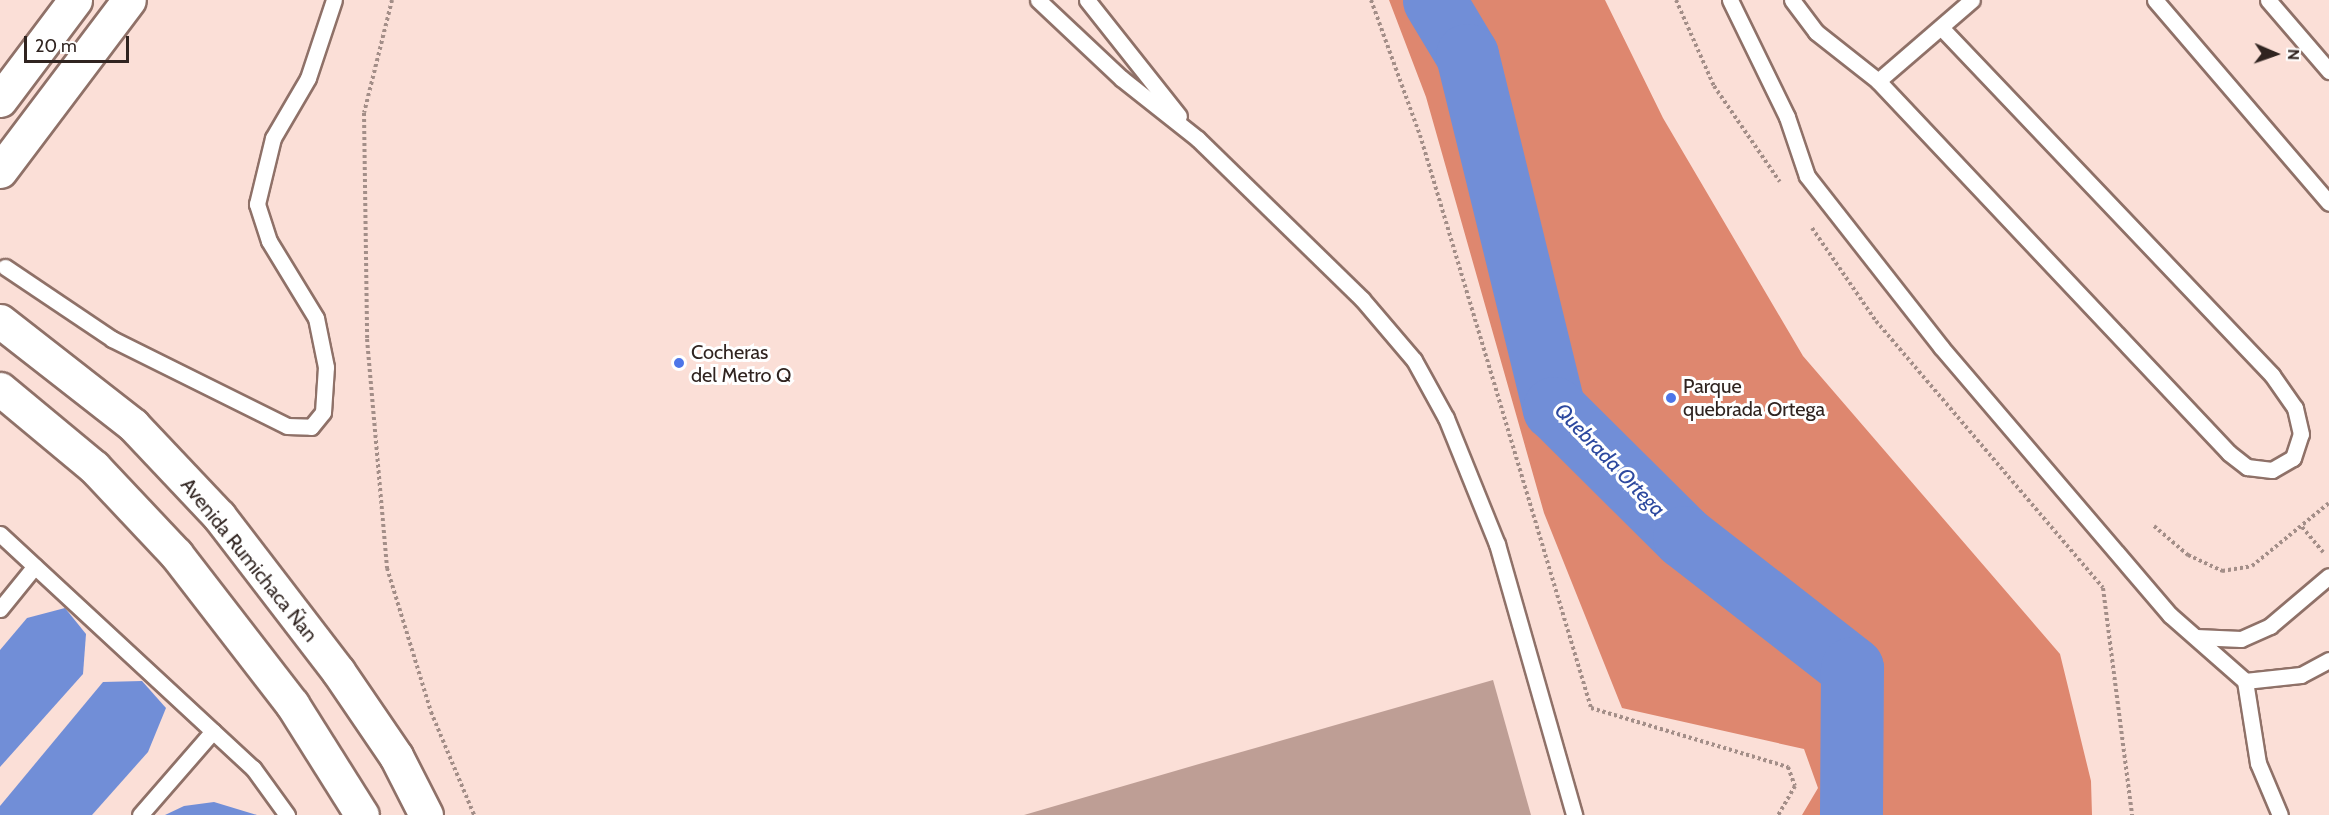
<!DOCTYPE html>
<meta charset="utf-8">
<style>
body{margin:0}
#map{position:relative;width:2329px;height:815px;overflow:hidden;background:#fbdfd7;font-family:Cabin,sans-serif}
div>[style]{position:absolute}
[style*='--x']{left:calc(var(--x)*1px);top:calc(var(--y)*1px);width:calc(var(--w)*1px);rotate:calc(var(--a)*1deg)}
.forest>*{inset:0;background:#de876f}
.water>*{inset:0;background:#718ed7}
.river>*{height:63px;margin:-31.5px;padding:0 31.5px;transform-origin:31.5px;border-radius:31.5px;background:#718ed7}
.building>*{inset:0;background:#be9e95}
.path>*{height:4px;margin-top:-2px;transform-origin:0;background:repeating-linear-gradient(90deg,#a38e88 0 3px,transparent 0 6px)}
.roads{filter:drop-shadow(2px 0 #8f7168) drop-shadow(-2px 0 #8f7168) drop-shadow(0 2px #8f7168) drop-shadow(0 -2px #8f7168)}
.service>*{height:15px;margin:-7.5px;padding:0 7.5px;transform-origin:7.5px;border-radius:7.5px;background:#fff}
.secondary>*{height:33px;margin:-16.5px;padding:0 16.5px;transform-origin:16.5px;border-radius:16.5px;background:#fff}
.dots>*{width:16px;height:16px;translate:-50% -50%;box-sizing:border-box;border:3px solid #fff;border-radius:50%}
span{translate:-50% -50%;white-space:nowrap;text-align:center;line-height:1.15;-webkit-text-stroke:6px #fff;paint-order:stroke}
.poi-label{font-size:20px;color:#302420}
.left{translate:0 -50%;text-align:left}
.street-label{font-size:20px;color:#302420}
.water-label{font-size:21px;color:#2d499f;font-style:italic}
.north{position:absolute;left:2245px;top:24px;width:60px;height:60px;-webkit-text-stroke:4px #fff;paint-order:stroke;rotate:92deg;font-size:16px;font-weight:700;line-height:24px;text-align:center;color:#302420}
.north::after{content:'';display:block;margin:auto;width:21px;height:27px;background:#302420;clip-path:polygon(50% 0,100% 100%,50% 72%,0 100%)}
.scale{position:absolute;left:24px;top:36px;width:105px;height:27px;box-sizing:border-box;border:3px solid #302420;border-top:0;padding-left:8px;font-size:18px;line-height:21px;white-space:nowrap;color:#302420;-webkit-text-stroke:4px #fff;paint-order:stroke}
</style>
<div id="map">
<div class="forest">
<div style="clip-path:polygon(1389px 0,1605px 0,1663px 118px,1803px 356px,2060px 654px,2091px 781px,2092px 815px,1802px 815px,1818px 788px,1804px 749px,1622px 708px,1544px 513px,1426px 97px)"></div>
</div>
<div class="water">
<div style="clip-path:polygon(65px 608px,86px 634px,83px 674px,0 767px,0 650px,27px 618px)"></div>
<div style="clip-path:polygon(142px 681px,166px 708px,148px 752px,92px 815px,0 815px,0 806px,103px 682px)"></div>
<div style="clip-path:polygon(214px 802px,257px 815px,165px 815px,184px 806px)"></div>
</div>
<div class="river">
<div style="--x:1434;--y:0;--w:64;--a:59"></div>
<div style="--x:1467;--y:55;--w:364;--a:76.2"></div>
<div style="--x:1554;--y:408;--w:183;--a:44.8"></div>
<div style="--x:1684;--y:537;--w:213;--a:37.9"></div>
<div style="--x:1852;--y:668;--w:147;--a:90.4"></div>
</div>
<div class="building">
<div style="clip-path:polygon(1493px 680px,1531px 815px,1024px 815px,1199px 764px)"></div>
</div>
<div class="path">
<div style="--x:392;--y:0;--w:116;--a:103.9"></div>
<div style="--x:364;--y:113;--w:226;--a:89.2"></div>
<div style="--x:367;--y:339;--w:230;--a:85"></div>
<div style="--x:387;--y:568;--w:151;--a:73"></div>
<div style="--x:431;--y:712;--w:112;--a:67.3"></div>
<div style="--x:1371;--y:0;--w:144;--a:70.1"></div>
<div style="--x:1420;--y:135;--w:598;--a:73.38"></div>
<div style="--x:1591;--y:708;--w:206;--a:16.7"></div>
<div style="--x:1788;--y:767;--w:20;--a:70"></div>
<div style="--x:1795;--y:786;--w:34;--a:120"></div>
<div style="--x:1676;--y:0;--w:94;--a:66.2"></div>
<div style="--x:1714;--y:86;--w:116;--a:55.5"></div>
<div style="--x:1812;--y:228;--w:113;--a:55.5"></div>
<div style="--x:1876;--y:321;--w:350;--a:49.6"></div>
<div style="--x:2103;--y:588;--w:229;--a:82.7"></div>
<div style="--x:2154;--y:526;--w:45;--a:40.5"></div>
<div style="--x:2188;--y:555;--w:38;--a:25"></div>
<div style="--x:2222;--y:571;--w:30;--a:-9"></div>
<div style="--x:2252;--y:566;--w:99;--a:-39.3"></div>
<div style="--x:2302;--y:527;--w:33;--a:50"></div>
</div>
<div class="roads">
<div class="service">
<div style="--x:1038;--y:0;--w:114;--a:43.2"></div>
<div style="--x:1121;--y:78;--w:98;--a:38.4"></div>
<div style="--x:1198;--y:139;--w:229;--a:44.3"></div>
<div style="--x:1362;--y:299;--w:80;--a:49.6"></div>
<div style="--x:1414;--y:360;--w:66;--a:61.1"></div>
<div style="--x:1446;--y:418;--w:136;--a:68"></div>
<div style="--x:1497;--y:544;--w:282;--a:74.1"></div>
<div style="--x:1087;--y:0;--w:148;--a:51.6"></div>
<div style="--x:1730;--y:0;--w:130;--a:64"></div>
<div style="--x:1787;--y:117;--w:62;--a:71.3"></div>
<div style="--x:1807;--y:176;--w:217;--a:51.9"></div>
<div style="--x:1941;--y:347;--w:353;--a:49.5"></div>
<div style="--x:2170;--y:615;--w:100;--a:41.3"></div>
<div style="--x:2245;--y:681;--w:83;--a:81"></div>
<div style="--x:2258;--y:763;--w:56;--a:67.1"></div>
<div style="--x:1792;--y:0;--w:40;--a:53"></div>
<div style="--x:1816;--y:32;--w:79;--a:38.3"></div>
<div style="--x:1878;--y:81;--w:511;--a:46.66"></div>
<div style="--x:2229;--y:453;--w:23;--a:38"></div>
<div style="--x:2247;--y:467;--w:25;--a:7"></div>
<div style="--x:2272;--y:470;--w:24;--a:-30"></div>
<div style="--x:2293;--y:458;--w:25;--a:-72"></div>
<div style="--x:2301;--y:434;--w:27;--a:-103"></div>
<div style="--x:2295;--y:408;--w:40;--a:-124.9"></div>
<div style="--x:2272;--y:375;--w:480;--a:-133.6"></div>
<div style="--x:2155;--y:0;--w:267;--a:49.4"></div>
<div style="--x:2268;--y:0;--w:94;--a:49.3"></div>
<div style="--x:1878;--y:81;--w:124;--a:-40.8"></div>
<div style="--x:5;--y:267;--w:129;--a:33.9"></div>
<div style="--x:112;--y:339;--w:195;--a:26.4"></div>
<div style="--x:287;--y:426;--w:24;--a:2"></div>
<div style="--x:311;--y:427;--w:19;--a:-51"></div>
<div style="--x:323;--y:412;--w:45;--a:-86.2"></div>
<div style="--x:326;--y:367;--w:50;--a:-101.5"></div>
<div style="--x:316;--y:318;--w:90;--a:-121.4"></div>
<div style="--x:269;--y:241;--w:39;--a:-108"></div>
<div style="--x:257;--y:204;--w:68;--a:-76.4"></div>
<div style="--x:273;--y:138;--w:69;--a:-59.7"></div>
<div style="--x:308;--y:78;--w:82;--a:-71.6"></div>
<div style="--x:0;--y:534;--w:345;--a:42.8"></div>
<div style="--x:253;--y:768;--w:58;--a:54.1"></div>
<div style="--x:0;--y:609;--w:55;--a:-50.9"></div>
<div style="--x:2196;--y:637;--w:45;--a:2.5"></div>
<div style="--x:2241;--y:639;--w:32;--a:-24"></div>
<div style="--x:2270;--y:626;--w:77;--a:-40.3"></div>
<div style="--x:2245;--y:681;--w:56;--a:-6.1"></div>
<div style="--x:2301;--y:675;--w:32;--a:-28"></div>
<div style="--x:140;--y:815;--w:111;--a:-49"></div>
</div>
<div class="secondary">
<div style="--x:0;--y:100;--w:125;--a:-53.1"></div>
<div style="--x:0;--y:171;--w:214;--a:-53"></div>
<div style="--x:0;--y:321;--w:169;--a:38"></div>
<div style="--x:133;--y:425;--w:125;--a:46.6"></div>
<div style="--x:219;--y:516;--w:195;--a:52.5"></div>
<div style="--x:338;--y:671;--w:103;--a:55.7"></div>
<div style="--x:396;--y:756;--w:66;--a:63"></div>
<div style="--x:0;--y:389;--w:122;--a:39.7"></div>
<div style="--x:94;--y:467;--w:120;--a:46.7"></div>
<div style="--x:176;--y:554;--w:190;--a:52.3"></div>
<div style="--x:292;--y:704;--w:131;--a:57.8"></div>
</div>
</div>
<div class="dots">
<div style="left:679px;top:363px;background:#4d75e8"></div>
<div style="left:1671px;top:398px;background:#4d75e8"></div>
</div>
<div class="poi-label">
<span class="left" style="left:691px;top:364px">Cocheras<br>del Metro Q</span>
<span class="left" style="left:1683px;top:398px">Parque<br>quebrada Ortega</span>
</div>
<div class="street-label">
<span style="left:249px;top:560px;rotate:51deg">Avenida Rumichaca Ñan</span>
</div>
<div class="water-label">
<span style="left:1610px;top:460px;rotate:46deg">Quebrada Ortega</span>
</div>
<div class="north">N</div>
<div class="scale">20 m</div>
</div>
